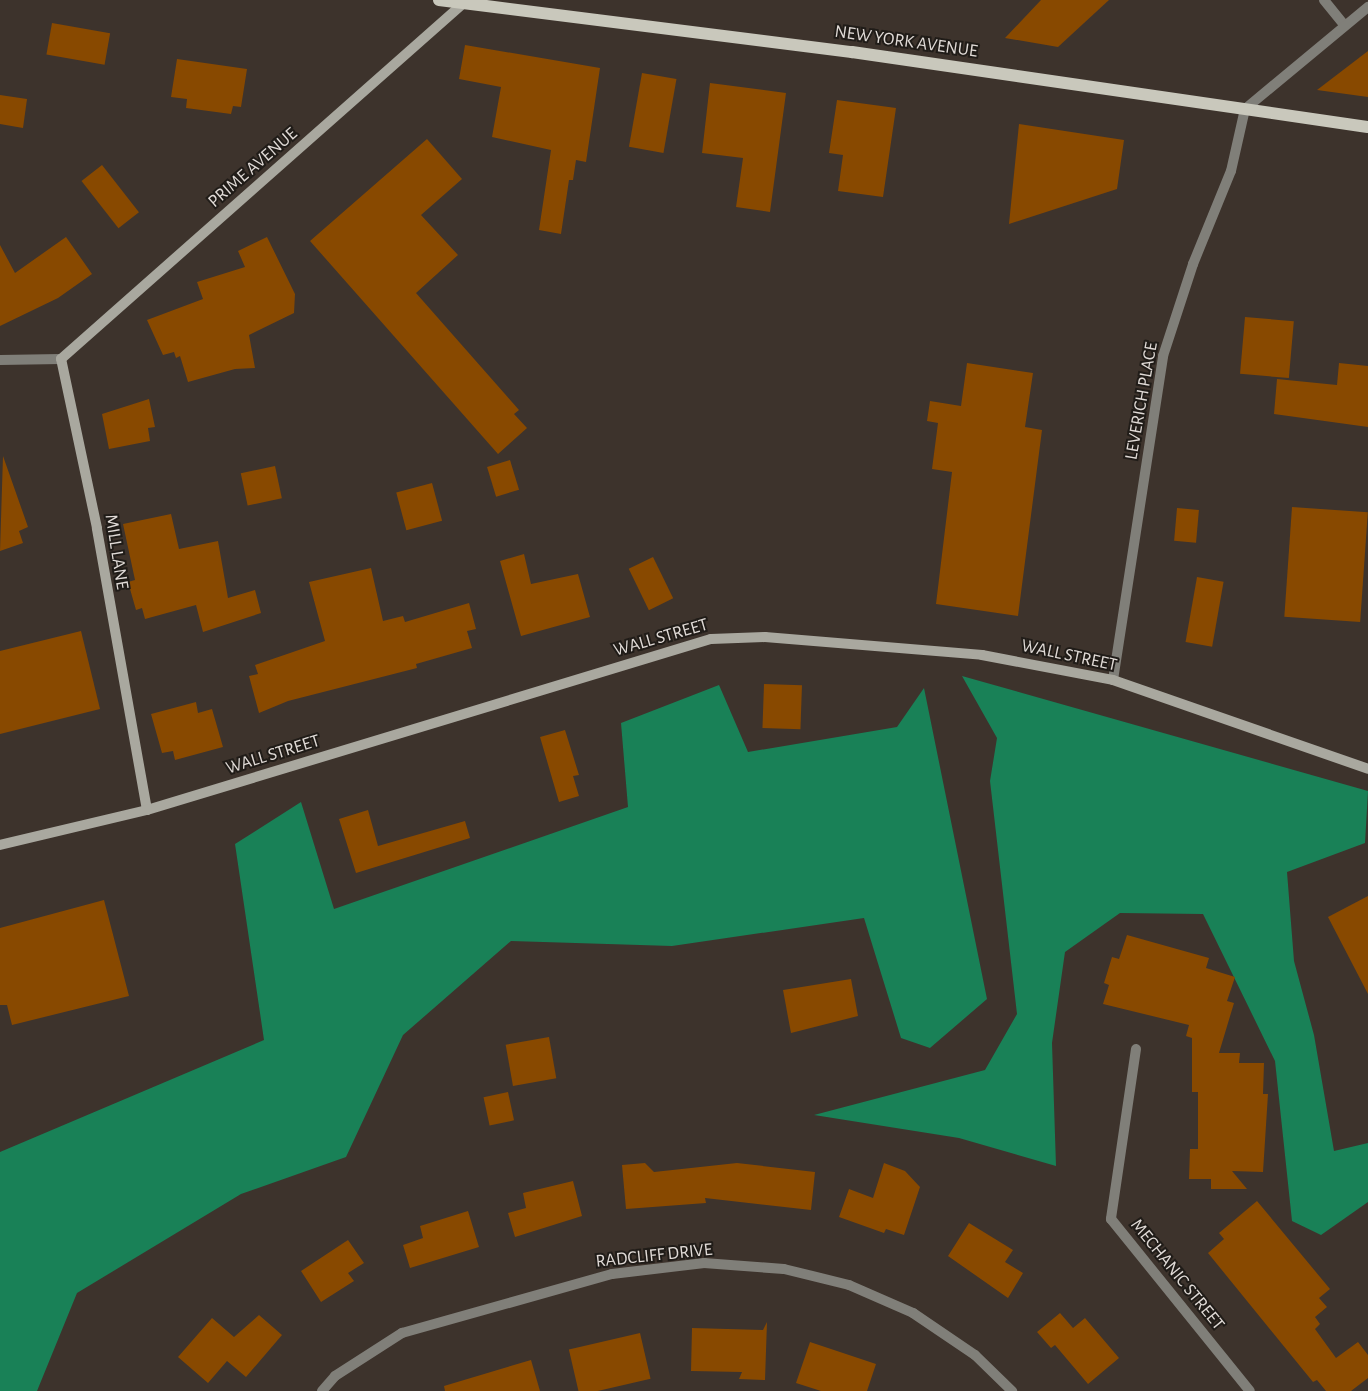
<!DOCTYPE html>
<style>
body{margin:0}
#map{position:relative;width:1368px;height:1391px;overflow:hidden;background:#3d332c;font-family:"Alegreya Sans",sans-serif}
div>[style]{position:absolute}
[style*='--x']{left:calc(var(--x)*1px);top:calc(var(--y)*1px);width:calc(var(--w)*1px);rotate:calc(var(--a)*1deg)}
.forest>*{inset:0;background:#198157}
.building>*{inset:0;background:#884900;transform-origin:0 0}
.street>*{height:10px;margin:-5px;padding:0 5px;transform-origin:5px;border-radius:5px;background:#807f79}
.secondary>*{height:10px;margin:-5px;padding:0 5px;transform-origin:5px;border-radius:5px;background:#a9a89f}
.primary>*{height:12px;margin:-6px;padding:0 6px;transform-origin:6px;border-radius:6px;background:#c9c8bc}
span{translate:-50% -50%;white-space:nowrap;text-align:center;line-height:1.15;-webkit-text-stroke:4px #201c18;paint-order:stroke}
.street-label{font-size:18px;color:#e1dbd7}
</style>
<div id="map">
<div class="forest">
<div style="clip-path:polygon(962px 676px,1368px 791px,1365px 843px,1287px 872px,1294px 961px,1314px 1035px,1334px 1151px,1368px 1143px,1368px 1202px,1321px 1235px,1292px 1221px,1275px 1061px,1203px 914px,1120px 913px,1065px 952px,1052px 1043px,1056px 1166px,959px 1138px,814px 1115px,985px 1070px,1017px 1014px,990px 781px,997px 738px)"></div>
<div style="clip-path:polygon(719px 685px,748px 752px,897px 727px,924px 688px,987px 999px,930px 1048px,901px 1038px,864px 918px,672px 946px,511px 941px,403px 1035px,346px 1157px,241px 1194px,77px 1293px,37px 1391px,0 1391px,0 1152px,264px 1040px,235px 844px,301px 802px,334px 909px,628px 807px,621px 723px)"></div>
</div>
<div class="building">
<div style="clip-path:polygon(1041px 0,1109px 0,1058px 47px,1005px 38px)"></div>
<div style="left:52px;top:23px;width:59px;height:32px;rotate:10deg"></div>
<div style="clip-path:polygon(465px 45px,600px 68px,586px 162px,576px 160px,573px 180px,569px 180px,561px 234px,539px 230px,551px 150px,492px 137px,501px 87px,459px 79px)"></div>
<div style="clip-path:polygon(1368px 51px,1368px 97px,1317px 90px)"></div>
<div style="clip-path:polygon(177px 59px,247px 69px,241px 107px,233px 106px,231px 114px,186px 108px,187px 99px,171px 97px)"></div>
<div style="left:642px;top:73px;width:35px;height:75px;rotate:10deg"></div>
<div style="clip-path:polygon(710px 83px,786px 93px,770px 212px,736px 207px,743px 158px,702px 153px)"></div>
<div style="clip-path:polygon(0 95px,27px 99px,23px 128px,0 124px)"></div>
<div style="clip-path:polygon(837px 100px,896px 108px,883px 197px,838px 191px,843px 155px,829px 153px)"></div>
<div style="clip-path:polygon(1019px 124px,1124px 140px,1117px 189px,1009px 224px)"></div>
<div style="clip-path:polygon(427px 139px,462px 179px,421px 215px,458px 255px,416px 293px,519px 410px,514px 414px,527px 428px,498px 454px,310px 241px)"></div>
<div style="left:102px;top:165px;width:60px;height:26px;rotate:52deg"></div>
<div style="clip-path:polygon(66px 237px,92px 274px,58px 298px,0 326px,0 245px,15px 273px)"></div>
<div style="clip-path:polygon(267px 237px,295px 294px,294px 313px,249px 335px,255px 368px,235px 369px,188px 382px,180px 356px,176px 358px,174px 352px,163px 355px,147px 320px,203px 299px,197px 282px,245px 267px,238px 251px)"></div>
<div style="left:1245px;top:317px;width:49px;height:57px;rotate:5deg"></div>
<div style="clip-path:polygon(967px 363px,1033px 373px,1025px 427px,1042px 430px,1018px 616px,936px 604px,952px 472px,932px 469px,938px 423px,927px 421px,930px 401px,961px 406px)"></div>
<div style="clip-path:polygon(1339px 363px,1368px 366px,1368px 427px,1274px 414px,1277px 379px,1337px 385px)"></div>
<div style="clip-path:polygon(149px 399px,155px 427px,148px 428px,150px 441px,109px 449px,102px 414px)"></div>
<div style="clip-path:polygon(3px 456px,28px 527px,19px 531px,23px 543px,0 551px)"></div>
<div style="left:510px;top:460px;width:31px;height:24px;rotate:73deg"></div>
<div style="left:275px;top:466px;width:33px;height:35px;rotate:78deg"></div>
<div style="left:432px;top:483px;width:39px;height:37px;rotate:75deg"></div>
<div style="left:1292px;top:507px;width:76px;height:110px;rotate:4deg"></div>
<div style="left:1177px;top:508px;width:22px;height:33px;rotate:5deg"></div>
<div style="clip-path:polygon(171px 514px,179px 549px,218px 541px,228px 598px,255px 590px,261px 613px,203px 632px,196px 605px,145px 619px,142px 608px,136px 610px,128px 582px,135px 580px,123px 524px)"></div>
<div style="clip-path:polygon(524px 554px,531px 584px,578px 574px,590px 617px,521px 636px,500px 561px)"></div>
<div style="left:653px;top:557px;width:46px;height:27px;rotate:64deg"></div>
<div style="clip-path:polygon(371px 568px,383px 621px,403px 616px,405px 622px,469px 603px,476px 629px,467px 631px,472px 648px,416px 664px,417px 668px,288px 701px,259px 713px,249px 676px,258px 674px,255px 665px,325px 641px,309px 582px)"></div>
<div style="left:1197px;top:577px;width:27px;height:66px;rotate:10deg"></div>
<div style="clip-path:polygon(81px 631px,100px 709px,0 734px,0 651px)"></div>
<div style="left:764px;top:684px;width:38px;height:44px;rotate:2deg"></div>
<div style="clip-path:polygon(196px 702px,198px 713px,212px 709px,223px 747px,175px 760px,173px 751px,162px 753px,151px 714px)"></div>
<div style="clip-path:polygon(565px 730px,579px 775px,573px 776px,579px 796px,559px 802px,540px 737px)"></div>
<div style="clip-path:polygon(368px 810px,378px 846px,465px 821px,470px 838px,356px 873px,339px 819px)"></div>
<div style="clip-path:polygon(1368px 896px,1368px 994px,1328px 917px)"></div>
<div style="clip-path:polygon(104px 900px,129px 996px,12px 1025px,7px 1005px,0 1005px,0 928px)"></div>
<div style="clip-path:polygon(1127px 935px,1209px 958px,1206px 968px,1235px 977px,1227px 1001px,1234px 1003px,1219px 1053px,1240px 1053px,1239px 1063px,1264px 1063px,1263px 1094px,1268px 1094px,1263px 1172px,1232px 1171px,1247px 1189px,1211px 1189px,1211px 1179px,1189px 1179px,1190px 1149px,1198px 1149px,1198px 1092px,1192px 1092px,1192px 1038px,1186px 1036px,1189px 1025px,1103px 1004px,1109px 985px,1104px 983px,1112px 957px,1119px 959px)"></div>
<div style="clip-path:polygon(851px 979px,858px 1016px,791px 1033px,783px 990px)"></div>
<div style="left:549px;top:1037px;width:42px;height:44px;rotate:80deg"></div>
<div style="left:508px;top:1092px;width:29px;height:25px;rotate:78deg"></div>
<div style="clip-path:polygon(645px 1163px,654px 1172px,737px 1163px,815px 1172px,811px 1210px,705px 1198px,706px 1203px,626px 1209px,622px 1165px)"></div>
<div style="clip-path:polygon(884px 1163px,905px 1171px,920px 1187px,904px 1235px,886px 1229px,884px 1233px,839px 1217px,849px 1189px,873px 1198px)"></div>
<div style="clip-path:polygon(573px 1181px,582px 1216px,515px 1237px,508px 1213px,526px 1208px,523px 1193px)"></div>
<div style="clip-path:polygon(1257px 1201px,1330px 1289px,1319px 1298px,1327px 1307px,1315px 1317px,1320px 1324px,1315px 1329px,1336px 1358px,1358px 1342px,1368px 1355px,1368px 1378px,1351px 1391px,1326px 1391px,1317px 1380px,1313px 1382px,1208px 1253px,1224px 1239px,1219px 1233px)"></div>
<div style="clip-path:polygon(468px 1211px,479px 1247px,410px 1268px,403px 1245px,423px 1238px,420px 1226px)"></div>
<div style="clip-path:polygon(969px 1223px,1013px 1250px,1005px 1262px,1023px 1273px,1008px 1298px,948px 1256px)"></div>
<div style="clip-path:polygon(348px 1240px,364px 1263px,348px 1273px,354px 1281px,321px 1302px,301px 1271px)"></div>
<div style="clip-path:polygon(1060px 1313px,1073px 1328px,1085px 1318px,1119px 1358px,1088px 1384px,1055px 1345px,1051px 1348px,1037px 1332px)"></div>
<div style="clip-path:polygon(259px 1315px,282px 1335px,246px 1377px,227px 1361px,208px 1383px,178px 1357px,212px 1318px,234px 1337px)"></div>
<div style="clip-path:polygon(767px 1322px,765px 1380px,739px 1379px,742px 1372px,691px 1371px,692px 1328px,763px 1330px)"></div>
<div style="left:640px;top:1333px;width:47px;height:73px;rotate:77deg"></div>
<div style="clip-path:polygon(810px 1342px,876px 1364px,867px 1391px,821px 1391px,796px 1383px)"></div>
<div style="clip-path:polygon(531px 1360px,540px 1391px,445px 1391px,444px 1386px)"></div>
</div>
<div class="street">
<div style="--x:1324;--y:0;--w:32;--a:51"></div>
<div style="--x:0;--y:360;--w:61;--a:-0.9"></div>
<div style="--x:1113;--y:680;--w:328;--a:-81.2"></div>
<div style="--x:1163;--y:356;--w:97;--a:-71.9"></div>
<div style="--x:1193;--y:264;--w:100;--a:-67.8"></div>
<div style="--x:1231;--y:171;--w:64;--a:-77.3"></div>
<div style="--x:1245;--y:109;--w:160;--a:-39.7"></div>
<div style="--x:1136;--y:1049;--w:172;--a:98.4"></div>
<div style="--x:1111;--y:1219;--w:221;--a:51.1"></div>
<div style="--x:322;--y:1391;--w:20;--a:-49"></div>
<div style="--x:335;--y:1376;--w:80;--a:-32.7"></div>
<div style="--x:402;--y:1333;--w:218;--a:-15.7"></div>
<div style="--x:612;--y:1274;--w:93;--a:-6.8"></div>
<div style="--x:704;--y:1263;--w:80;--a:4.3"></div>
<div style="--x:784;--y:1269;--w:67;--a:13.8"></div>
<div style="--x:849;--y:1285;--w:70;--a:23.6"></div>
<div style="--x:913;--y:1313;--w:75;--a:34.1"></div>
<div style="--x:975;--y:1355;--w:52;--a:44.2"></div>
</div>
<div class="secondary">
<div style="--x:147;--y:810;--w:286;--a:-100.1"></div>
<div style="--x:97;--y:528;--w:173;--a:-102"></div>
<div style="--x:61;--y:359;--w:542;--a:-41.48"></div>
<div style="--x:0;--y:845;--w:151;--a:-13.4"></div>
<div style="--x:147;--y:810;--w:589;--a:-16.87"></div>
<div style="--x:711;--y:639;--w:54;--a:-2.1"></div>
<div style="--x:765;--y:637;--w:218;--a:4.7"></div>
<div style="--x:982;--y:655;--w:133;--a:10.8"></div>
<div style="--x:1113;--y:680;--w:270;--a:19.2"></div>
</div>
<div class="primary">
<div style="--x:439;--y:0;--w:416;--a:7.2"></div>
<div style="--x:852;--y:52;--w:521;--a:8.27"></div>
</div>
<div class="street-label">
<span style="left:906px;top:42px;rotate:8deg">NEW YORK AVENUE</span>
<span style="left:253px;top:168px;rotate:-41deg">PRIME AVENUE</span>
<span style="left:1142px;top:401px;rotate:-80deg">LEVERICH PLACE</span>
<span style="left:116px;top:552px;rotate:81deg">MILL LANE</span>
<span style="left:661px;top:638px;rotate:-16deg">WALL STREET</span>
<span style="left:1069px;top:656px;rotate:12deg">WALL STREET</span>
<span style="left:273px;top:755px;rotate:-17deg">WALL STREET</span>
<span style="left:654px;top:1256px;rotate:-6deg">RADCLIFF DRIVE</span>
<span style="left:1177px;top:1275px;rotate:51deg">MECHANIC STREET</span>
</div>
</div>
